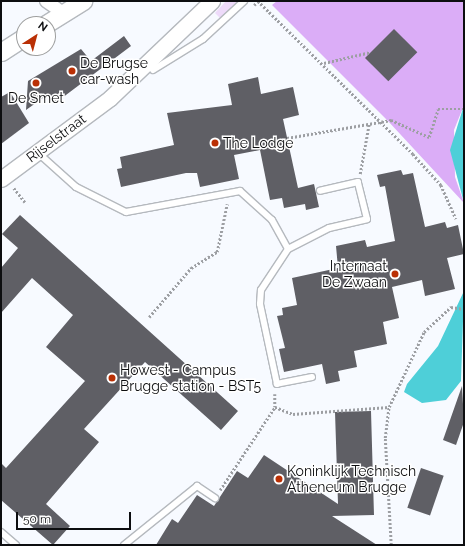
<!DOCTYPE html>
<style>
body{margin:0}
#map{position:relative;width:465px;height:546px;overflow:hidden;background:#f7faff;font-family:Raleway,sans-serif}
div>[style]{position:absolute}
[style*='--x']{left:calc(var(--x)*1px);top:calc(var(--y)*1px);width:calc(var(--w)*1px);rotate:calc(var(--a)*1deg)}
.green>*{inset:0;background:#eedbfa}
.forest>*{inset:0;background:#dbadf7}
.water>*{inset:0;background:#4ecfd8}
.building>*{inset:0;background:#5f5f65;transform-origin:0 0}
.path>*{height:2.5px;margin-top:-1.25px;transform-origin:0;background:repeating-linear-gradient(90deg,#9d9fa3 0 2px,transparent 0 4px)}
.roads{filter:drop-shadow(1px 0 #b5b9be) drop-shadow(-1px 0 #b5b9be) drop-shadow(0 1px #b5b9be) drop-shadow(0 -1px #b5b9be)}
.service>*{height:6px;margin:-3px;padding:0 3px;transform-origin:3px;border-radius:3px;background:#fff}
.minor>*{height:12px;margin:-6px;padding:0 6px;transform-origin:6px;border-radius:6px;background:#fff}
.tertiary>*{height:15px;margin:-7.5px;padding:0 7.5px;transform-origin:7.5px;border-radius:7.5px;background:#fff}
.secondary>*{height:17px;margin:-8.5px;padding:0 8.5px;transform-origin:8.5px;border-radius:8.5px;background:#fff}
.dots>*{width:11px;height:11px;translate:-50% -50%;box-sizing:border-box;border:2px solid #fff;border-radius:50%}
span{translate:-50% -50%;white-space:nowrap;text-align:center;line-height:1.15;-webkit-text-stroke:3px #fff;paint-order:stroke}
.poi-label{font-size:14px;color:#0d0e10}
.left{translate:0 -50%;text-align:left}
.right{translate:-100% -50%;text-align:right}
.street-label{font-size:14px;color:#0d0e10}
.frame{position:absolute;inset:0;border:2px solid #0d0e10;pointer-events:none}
.north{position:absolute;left:16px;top:16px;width:40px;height:40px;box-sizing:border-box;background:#fff;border:1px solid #9e9f9f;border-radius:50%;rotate:36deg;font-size:11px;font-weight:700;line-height:16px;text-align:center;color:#0d0e10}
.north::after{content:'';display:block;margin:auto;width:14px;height:18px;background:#ba3005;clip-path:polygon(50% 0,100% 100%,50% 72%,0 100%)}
.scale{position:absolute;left:16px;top:512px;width:115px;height:18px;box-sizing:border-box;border:2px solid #0d0e10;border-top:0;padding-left:5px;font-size:12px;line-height:14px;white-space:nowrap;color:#0d0e10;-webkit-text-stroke:3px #fff;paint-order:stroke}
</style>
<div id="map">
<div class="green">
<div style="clip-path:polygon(226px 1px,239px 1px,220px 18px,215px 13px)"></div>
</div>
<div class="forest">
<div style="clip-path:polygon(277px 1px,464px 1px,464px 105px,454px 130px,455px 177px,464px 203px,388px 121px,272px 5px)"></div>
</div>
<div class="water">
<div style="clip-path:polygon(464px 105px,464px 203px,450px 150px)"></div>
<div style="clip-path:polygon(464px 291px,461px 381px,446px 400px,422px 403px,404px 392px,407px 384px,438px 346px)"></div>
</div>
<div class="building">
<div style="left:394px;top:29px;width:33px;height:41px;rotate:45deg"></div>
<div style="clip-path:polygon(124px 36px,131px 46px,54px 104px,47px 95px,26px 110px,28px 81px,81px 49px,91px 61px)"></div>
<div style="clip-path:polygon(258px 77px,261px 94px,293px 87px,299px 115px,283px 119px,298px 188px,314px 184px,319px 207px,306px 210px,305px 204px,284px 208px,282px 198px,270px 200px,260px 150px,234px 155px,239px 179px,200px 187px,197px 173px,186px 173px,121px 187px,117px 169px,122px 168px,120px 157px,174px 145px,167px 113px,232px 105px,228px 84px)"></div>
<div style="clip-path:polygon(10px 92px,29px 123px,1px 144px,1px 97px)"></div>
<div style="clip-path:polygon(401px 170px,403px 175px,413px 173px,425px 227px,445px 222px,447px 228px,458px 225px,464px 254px,447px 258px,455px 289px,425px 296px,422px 280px,392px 287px,399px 318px,383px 322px,387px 344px,354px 351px,357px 367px,338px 371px,340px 381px,326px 384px,322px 364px,284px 372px,279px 349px,285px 348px,277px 316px,283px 315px,282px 308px,297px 305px,292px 278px,338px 268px,336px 246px,365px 240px,367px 247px,395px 241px,385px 186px,380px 187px,377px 175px)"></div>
<div style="clip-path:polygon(20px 215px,238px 411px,221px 430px,145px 362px,84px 429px,99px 442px,46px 504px,70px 526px,53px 545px,1px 500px,1px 463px,6px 468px,85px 381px,46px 347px,73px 315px,32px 278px,1px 313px,1px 268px,18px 248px,2px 234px)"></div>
<div style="clip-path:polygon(462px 386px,464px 422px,456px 445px,443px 440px)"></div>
<div style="clip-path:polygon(371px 411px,374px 515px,332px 516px,377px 545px,156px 545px,172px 519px,178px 523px,197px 495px,214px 506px,237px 471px,248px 478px,264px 455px,338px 504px,335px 412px)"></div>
<div style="left:421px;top:468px;width:24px;height:42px;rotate:19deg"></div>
</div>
<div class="path">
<div style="--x:258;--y:1;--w:218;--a:44.6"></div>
<div style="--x:413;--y:154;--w:42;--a:47.9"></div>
<div style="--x:441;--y:185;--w:37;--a:66"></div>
<div style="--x:254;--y:5;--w:6;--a:-39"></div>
<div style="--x:324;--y:63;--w:48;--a:-13.2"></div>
<div style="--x:287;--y:138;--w:106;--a:-9.8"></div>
<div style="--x:391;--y:120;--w:42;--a:24.1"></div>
<div style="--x:429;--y:137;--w:29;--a:-72"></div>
<div style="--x:438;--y:109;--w:26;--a:0"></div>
<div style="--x:360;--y:174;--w:51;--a:-79.8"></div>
<div style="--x:14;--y:188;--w:18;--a:52"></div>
<div style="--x:149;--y:317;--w:65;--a:-49.4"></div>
<div style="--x:191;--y:268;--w:31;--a:-32"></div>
<div style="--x:217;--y:252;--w:49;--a:-78.2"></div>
<div style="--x:275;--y:394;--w:13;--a:90"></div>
<div style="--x:275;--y:407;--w:19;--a:21"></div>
<div style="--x:293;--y:414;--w:96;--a:-4.2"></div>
<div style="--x:220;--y:490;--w:100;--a:-56.5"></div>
<div style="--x:391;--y:545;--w:107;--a:-93.2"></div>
<div style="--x:385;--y:438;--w:31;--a:-83"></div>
<div style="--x:389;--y:407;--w:83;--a:-65"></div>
<div style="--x:424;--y:332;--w:37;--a:-43"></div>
<div style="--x:451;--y:307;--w:13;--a:9"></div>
</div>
<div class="roads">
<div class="service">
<div style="--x:153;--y:70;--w:59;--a:-31.8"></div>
<div style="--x:203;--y:39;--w:56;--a:-42.8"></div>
<div style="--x:37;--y:152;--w:52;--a:41.9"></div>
<div style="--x:76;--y:187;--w:56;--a:26.6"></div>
<div style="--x:126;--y:212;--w:116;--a:-10.4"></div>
<div style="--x:240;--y:191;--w:43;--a:42.2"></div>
<div style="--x:272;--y:220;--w:33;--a:61"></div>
<div style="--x:312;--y:377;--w:36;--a:169"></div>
<div style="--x:277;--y:384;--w:82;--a:-102"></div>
<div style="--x:260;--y:304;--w:14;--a:-86"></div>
<div style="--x:261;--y:290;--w:49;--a:-56.6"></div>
<div style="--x:288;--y:249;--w:46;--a:-27.1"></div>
<div style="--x:329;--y:228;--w:39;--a:-13"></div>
<div style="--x:367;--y:219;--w:38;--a:-104"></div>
<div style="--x:358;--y:182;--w:39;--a:167"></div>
<div style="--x:1;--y:532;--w:20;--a:41"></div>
<div style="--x:124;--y:545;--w:94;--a:-38.9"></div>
<div style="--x:197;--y:486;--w:22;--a:34"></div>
</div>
<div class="minor">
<div style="--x:46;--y:1;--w:21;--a:35"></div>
</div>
<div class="tertiary">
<div style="--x:1;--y:179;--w:136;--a:-36.6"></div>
<div style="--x:110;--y:98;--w:141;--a:-43.6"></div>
</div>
<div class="secondary">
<div style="--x:46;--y:24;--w:44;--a:-31.9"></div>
<div style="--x:1;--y:52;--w:27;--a:-33"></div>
</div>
</div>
<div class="dots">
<div style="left:72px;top:71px;background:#ba3005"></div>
<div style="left:36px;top:83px;background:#ba3005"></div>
<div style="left:215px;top:143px;background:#ba3005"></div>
<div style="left:395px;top:274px;background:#ba3005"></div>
<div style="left:112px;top:378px;background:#ba3005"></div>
<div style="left:279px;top:479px;background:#ba3005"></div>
</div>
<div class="poi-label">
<span class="left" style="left:80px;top:71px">De Brugse<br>car-wash</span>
<span style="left:36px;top:98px">De Smet</span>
<span class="left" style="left:223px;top:143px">The Lodge</span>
<span class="right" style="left:387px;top:274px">Internaat<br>De Zwaan</span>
<span class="left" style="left:120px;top:378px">Howest - Campus<br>Brugge station - BST5</span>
<span class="left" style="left:287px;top:479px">Koninklijk Technisch<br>Atheneum Brugge</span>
</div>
<div class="street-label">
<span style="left:56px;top:138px;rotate:-37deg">Rijselstraat</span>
</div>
<div class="frame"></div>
<div class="north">N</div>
<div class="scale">50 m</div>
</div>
